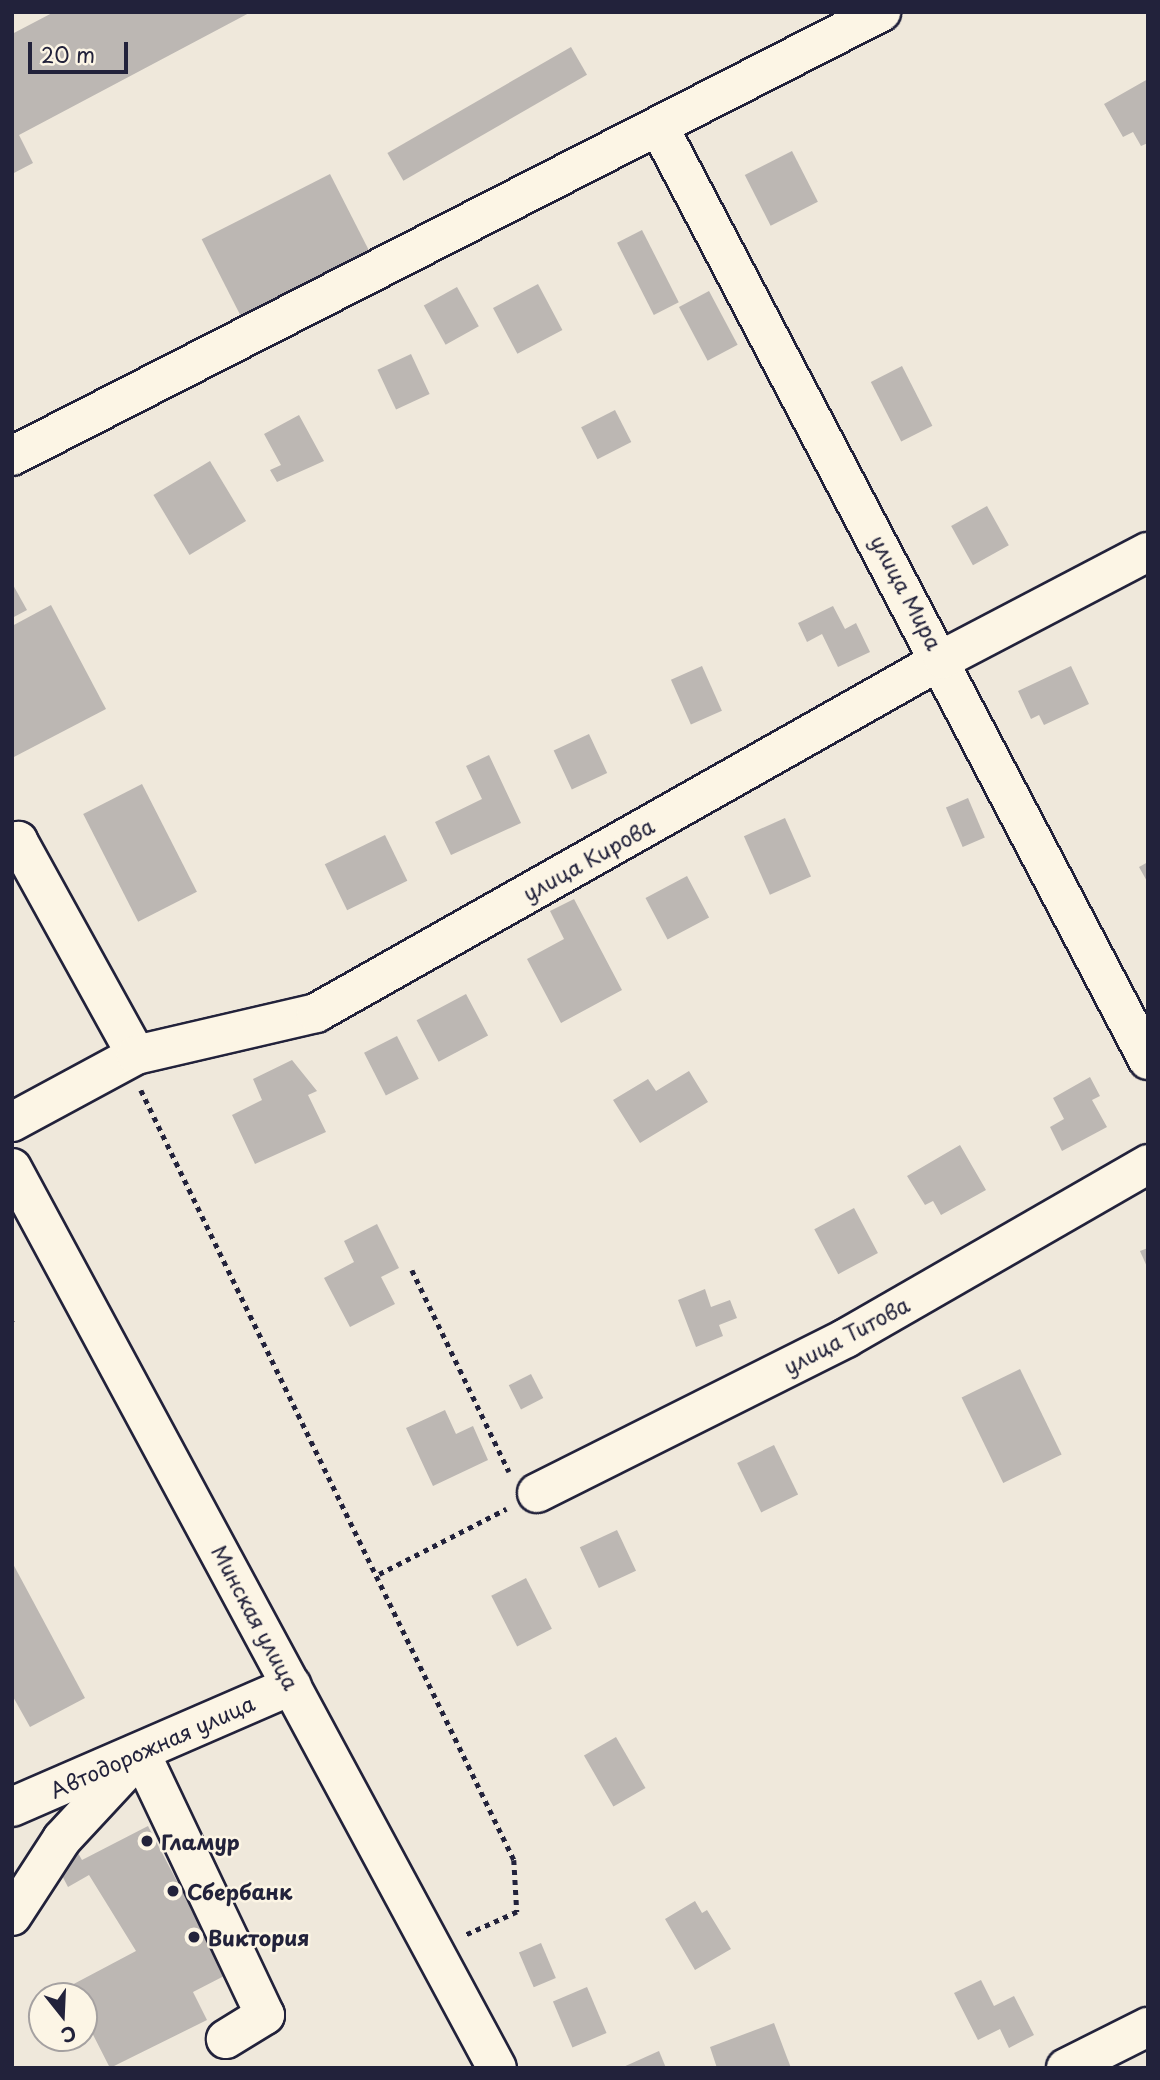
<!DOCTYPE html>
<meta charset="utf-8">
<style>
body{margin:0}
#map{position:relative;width:1160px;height:2080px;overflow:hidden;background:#efe8db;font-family:"Playpen Sans",sans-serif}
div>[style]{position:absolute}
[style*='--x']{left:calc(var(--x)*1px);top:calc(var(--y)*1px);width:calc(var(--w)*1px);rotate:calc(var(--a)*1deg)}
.building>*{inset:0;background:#bcb7b3;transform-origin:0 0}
.path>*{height:4.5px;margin-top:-2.25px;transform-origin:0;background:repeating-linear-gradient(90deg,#22223b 0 5px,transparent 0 10px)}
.roads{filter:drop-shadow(2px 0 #22223b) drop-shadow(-2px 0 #22223b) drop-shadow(0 2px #22223b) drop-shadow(0 -2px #22223b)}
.minor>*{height:38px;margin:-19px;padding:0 19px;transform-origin:19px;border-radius:19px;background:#fcf5e5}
.major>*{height:38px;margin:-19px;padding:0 19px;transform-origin:19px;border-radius:19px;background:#fcf5e5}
.dots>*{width:19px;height:19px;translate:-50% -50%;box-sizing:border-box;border:4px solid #fcf5e5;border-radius:50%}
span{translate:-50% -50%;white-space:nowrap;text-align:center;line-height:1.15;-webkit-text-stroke:5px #fcf5e5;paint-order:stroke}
.street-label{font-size:21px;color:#22223b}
.poi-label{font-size:21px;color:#22223b;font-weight:700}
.left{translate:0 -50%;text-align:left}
.frame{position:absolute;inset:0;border:14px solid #22223b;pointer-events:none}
.north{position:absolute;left:28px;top:1982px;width:70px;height:70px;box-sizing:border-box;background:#fcf5e5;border:2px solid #a5a1a1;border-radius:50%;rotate:162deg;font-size:19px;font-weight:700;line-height:28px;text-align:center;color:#22223b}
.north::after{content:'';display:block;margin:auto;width:24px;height:32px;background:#22223b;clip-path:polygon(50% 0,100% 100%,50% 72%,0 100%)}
.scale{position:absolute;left:28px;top:42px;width:100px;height:32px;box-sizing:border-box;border:4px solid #22223b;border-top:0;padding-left:9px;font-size:21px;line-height:24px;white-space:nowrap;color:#22223b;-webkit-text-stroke:5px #fcf5e5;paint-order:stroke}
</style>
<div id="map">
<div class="building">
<div style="clip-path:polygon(54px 12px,251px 12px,19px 135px,33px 163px,12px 174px,12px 34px)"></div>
<div style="left:571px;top:47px;width:32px;height:212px;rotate:60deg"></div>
<div style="clip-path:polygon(1148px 79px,1148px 143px,1141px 146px,1133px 132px,1123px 137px,1104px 104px)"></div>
<div style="left:792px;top:151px;width:57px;height:53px;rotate:63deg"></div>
<div style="left:330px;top:174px;width:95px;height:144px;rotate:63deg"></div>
<div style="left:642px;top:230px;width:81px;height:28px;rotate:63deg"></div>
<div style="left:538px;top:284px;width:52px;height:51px;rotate:62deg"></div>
<div style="left:457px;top:287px;width:45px;height:38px;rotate:61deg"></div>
<div style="left:709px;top:291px;width:61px;height:34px;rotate:62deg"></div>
<div style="left:411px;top:354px;width:44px;height:37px;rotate:65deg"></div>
<div style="left:902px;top:366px;width:67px;height:35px;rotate:63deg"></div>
<div style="left:615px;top:410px;width:36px;height:38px;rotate:63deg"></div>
<div style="clip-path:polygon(299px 415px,324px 461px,277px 482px,270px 470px,281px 465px,264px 434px)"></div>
<div style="left:210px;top:461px;width:70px;height:66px;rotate:59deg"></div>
<div style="left:987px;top:506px;width:45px;height:41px;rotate:61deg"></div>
<div style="clip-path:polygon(12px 583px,27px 610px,12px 618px)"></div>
<div style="clip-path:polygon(51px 605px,106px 709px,12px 758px,12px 626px)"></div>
<div style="clip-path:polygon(833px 606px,845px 629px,856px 623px,870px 652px,838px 667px,822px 634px,807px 642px,798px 623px)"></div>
<div style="left:702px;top:666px;width:49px;height:34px;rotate:66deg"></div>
<div style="clip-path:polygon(1071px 666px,1089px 704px,1044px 725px,1039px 715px,1031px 719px,1018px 691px)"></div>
<div style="left:589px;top:734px;width:43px;height:39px;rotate:65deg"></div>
<div style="clip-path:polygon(489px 755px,521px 823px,451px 855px,435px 822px,482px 799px,466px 766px)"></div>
<div style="left:142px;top:784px;width:121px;height:66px;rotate:63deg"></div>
<div style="left:968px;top:798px;width:43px;height:24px;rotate:67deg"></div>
<div style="left:785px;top:818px;width:64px;height:45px;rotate:66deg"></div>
<div style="left:385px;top:835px;width:51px;height:67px;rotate:64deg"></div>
<div style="clip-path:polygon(1148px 862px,1148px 883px,1139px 867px)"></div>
<div style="left:687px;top:876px;width:47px;height:47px;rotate:62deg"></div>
<div style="clip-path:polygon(574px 899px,622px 990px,561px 1023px,527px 959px,564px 939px,550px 911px)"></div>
<div style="left:466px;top:994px;width:47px;height:56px;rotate:62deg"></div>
<div style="left:397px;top:1036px;width:48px;height:37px;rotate:63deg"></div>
<div style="clip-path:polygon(292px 1060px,317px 1091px,308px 1095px,326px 1132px,255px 1164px,232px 1115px,262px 1100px,253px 1079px)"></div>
<div style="clip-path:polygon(689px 1071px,708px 1102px,640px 1143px,613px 1100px,648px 1079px,656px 1091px)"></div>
<div style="clip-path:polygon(1090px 1077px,1100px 1096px,1092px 1100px,1107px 1127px,1062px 1151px,1050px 1127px,1064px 1119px,1053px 1098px)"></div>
<div style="clip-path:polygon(960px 1145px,986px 1190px,941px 1215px,933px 1201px,925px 1205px,907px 1176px)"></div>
<div style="left:854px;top:1208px;width:51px;height:45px;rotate:62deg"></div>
<div style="clip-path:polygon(377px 1224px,399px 1268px,381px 1277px,395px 1304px,350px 1327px,324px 1278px,354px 1262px,344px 1241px)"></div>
<div style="clip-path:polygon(1148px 1248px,1148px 1269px,1140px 1251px)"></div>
<div style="clip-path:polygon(705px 1289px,711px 1307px,730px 1300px,737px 1318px,719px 1325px,723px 1336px,696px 1347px,678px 1300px)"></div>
<div style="left:1020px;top:1369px;width:95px;height:65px;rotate:64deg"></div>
<div style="left:531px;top:1374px;width:27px;height:25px;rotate:63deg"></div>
<div style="clip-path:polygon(445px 1410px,456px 1434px,473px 1426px,488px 1460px,433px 1486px,406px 1428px)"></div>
<div style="left:774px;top:1445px;width:55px;height:41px;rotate:64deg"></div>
<div style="left:617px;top:1530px;width:45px;height:41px;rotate:65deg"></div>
<div style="clip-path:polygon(12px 1562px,85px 1698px,30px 1727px,12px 1695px)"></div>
<div style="left:526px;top:1578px;width:57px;height:39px;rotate:63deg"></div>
<div style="left:616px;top:1737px;width:59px;height:37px;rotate:60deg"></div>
<div style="clip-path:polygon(148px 1826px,226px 1975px,193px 1992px,207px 2020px,110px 2068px,84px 2017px,84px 1996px,73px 1996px,68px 1987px,136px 1951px,89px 1875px,68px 1887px,56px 1864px,78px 1853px,82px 1860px)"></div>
<div style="clip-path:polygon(695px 1901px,702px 1913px,707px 1910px,731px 1949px,695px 1970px,665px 1919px)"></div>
<div style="left:541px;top:1943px;width:38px;height:24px;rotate:67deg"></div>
<div style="clip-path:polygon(981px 1980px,994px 2006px,1014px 1996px,1034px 2035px,1009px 2048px,1000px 2029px,978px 2040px,954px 1993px)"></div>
<div style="left:587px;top:1987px;width:50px;height:37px;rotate:67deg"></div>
<div style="clip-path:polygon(774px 2023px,791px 2068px,717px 2068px,710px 2047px)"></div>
<div style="clip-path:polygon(659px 2051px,666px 2068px,621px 2068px)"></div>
</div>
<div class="path">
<div style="--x:141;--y:1090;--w:856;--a:64.15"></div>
<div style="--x:514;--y:1860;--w:52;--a:86.7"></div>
<div style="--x:517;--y:1912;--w:56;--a:155.7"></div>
<div style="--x:412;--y:1270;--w:224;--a:64.3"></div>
<div style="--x:12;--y:1320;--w:1;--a:-45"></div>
<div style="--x:379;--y:1574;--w:143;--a:-27.1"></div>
</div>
<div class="roads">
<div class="minor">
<div style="--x:660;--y:129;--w:1051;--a:62.34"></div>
<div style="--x:12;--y:456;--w:976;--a:-27.06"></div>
<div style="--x:12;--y:844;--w:7;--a:-27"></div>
<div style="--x:18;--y:841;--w:244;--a:61.1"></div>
<div style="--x:12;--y:1122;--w:141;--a:-28.4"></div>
<div style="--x:136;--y:1055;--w:185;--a:-13.1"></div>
<div style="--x:316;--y:1013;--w:720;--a:-29.45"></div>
<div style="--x:943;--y:659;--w:231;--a:-27.6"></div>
<div style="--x:537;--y:1493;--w:346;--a:-26.6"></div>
<div style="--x:846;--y:1338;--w:349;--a:-29.9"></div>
<div style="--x:12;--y:1807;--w:305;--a:-23.5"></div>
<div style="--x:12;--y:1916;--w:92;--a:-57"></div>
<div style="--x:62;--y:1839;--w:116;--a:-47.1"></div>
<div style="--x:141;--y:1754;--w:289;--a:64.6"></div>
<div style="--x:265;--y:2015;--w:46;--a:148.4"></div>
<div style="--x:1066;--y:2068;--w:92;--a:-26.6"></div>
</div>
<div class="major">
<div style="--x:12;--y:1168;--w:1022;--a:61.68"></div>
</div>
</div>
<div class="dots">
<div style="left:147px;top:1841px;background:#22223b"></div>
<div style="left:173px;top:1891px;background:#22223b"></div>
<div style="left:194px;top:1937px;background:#22223b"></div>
</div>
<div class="street-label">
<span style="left:907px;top:592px;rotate:62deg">улица Мира</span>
<span style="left:588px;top:859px;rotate:-29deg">улица Кирова</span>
<span style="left:846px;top:1335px;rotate:-28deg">улица Титова</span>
<span style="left:256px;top:1617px;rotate:62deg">Минская улица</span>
<span style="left:152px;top:1746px;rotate:-24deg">Автодорожная улица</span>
</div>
<div class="poi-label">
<span class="left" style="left:161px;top:1841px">Гламур</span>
<span class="left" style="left:187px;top:1891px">Сбербанк</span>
<span class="left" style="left:208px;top:1937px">Виктория</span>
</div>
<div class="frame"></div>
<div class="north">С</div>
<div class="scale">20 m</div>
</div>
